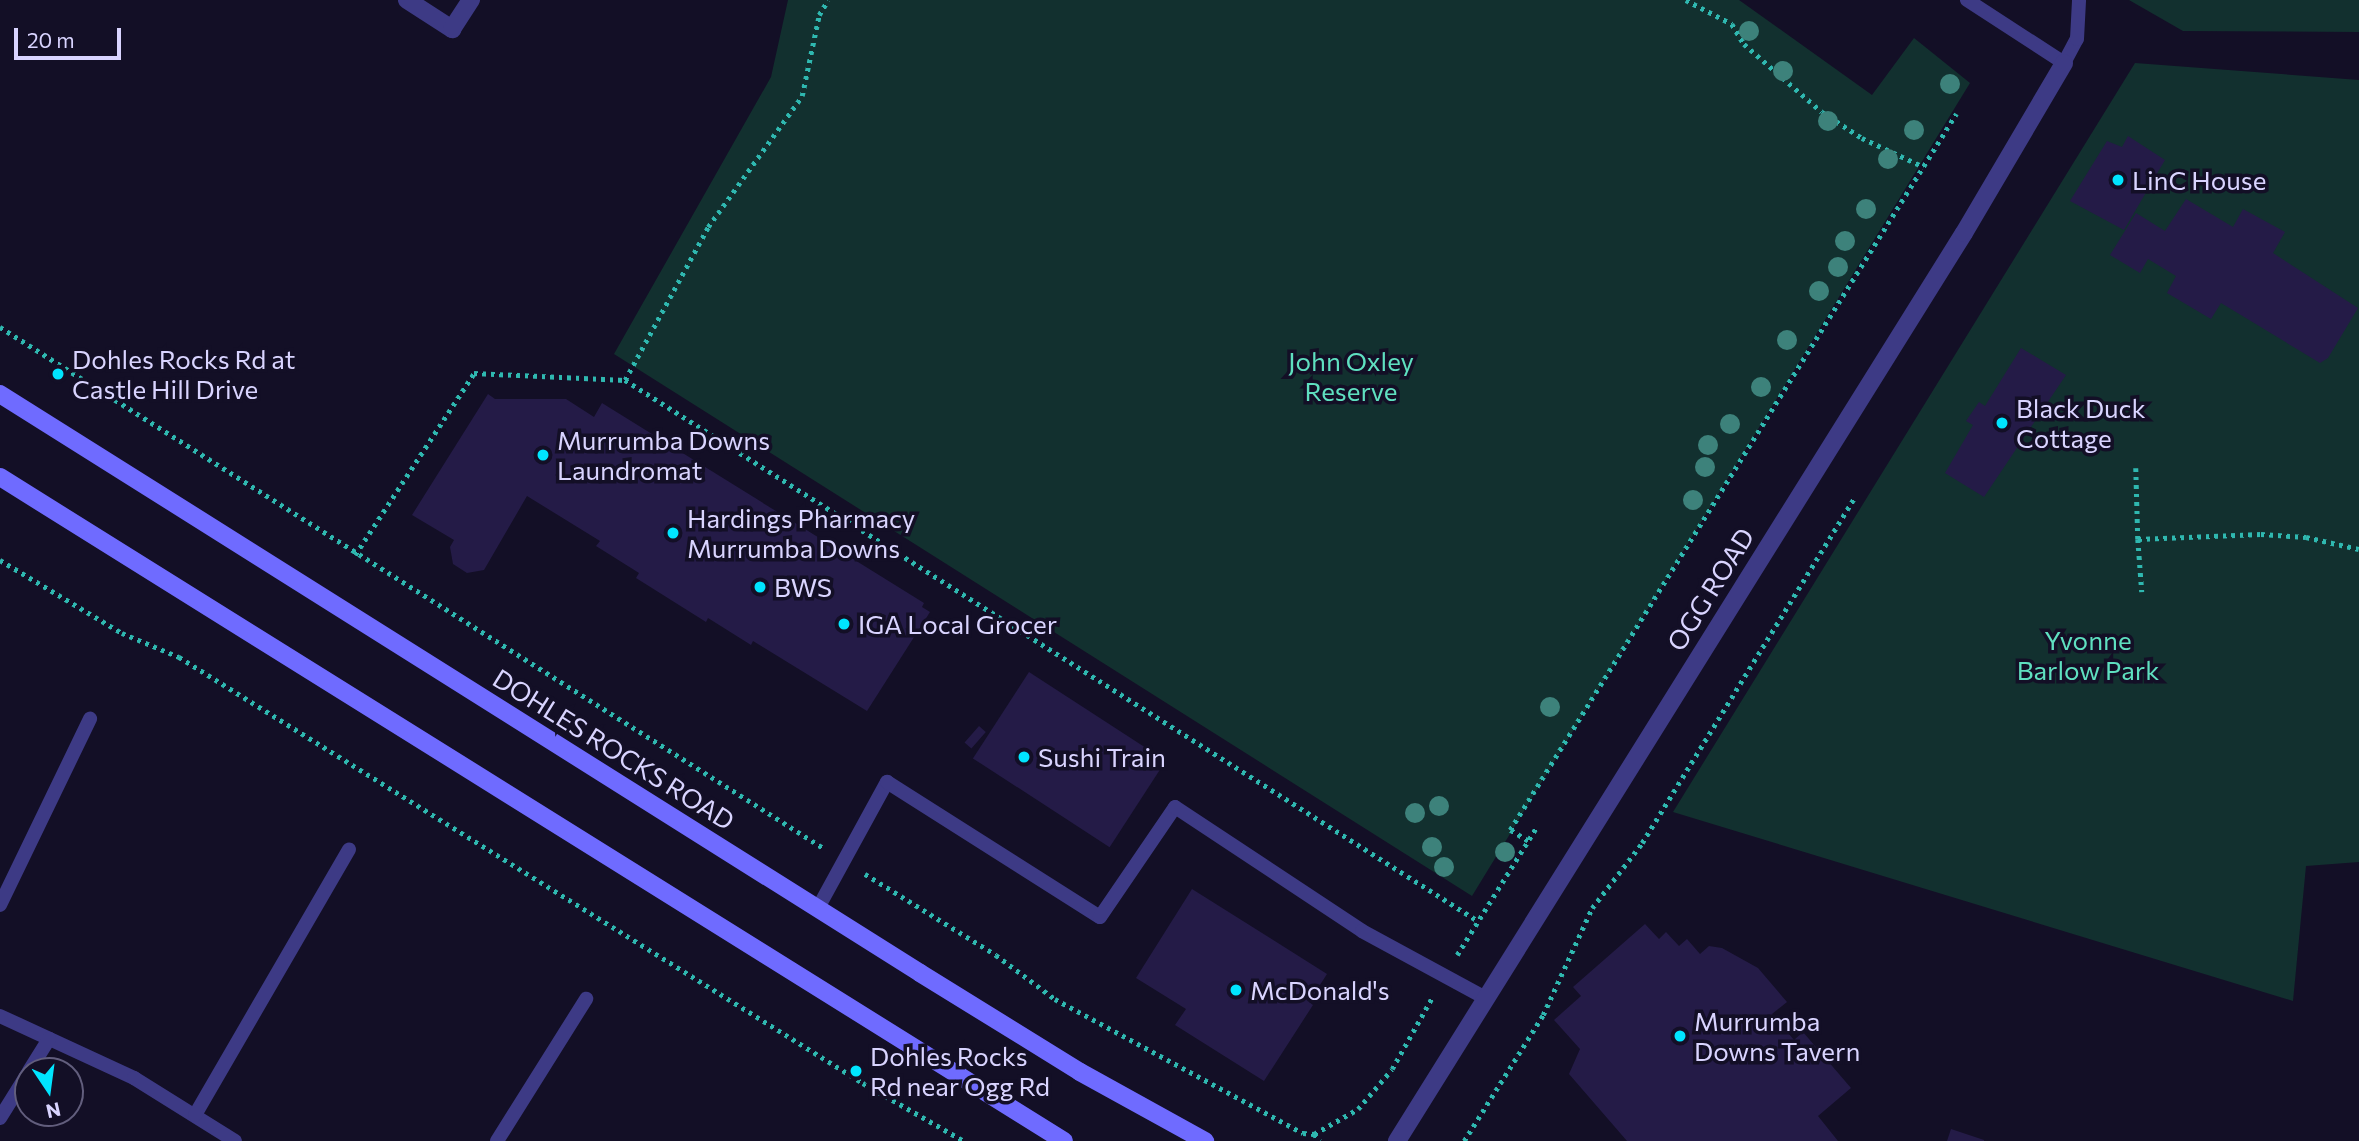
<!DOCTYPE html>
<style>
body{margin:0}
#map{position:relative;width:2359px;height:1141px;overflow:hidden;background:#130f26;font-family:Commissioner,sans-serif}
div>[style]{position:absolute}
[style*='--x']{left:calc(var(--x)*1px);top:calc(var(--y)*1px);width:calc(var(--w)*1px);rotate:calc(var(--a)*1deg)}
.green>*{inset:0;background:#12302f}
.building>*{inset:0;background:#241b47;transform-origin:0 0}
.path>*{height:4.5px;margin-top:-2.25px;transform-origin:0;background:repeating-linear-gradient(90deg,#2fb8b0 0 3.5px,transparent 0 8.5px)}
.lane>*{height:14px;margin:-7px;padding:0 7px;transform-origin:7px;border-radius:7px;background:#3d3a85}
.street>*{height:18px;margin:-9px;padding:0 9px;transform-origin:9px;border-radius:9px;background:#3d3a85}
.secondary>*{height:18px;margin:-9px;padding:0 9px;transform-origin:9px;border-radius:9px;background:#6f6bff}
.trees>*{width:20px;height:20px;margin:-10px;border-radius:50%;background:#3d827b}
.dots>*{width:19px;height:19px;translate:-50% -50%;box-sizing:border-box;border:4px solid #130f26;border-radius:50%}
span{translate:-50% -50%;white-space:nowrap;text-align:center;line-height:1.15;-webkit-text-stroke:7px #130f26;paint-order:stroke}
.poi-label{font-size:26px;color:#d9d4ff}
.left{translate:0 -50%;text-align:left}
.park-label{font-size:26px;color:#5fe0c0}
.street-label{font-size:26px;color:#d9d4ff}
.north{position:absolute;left:14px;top:1057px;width:70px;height:70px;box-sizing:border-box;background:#130f26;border:2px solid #625e7d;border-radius:50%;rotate:167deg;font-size:19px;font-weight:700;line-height:28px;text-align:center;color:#d9d4ff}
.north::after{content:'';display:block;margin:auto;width:24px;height:32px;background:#00e5ff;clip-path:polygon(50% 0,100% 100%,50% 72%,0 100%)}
.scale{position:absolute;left:14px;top:28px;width:107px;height:32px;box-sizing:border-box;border:4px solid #d9d4ff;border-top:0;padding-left:9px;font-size:21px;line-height:24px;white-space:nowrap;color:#d9d4ff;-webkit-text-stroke:5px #130f26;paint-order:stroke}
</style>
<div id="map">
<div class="green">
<div style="clip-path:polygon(788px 0,1739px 0,1872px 95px,1914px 38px,1970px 83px,1472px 896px,614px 354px,771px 77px)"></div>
<div style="clip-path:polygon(2129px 0,2359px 0,2359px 32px,2183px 31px)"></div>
<div style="clip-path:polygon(2135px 63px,2359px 80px,2359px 862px,2306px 866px,2293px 1001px,1673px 812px)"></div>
</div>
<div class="building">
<div style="clip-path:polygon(2128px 136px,2165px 160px,2124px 230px,2070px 201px,2107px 141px,2122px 147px)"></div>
<div style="clip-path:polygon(2186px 199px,2233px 227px,2243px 209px,2285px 232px,2273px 253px,2358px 308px,2328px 358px,2320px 363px,2221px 303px,2211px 319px,2167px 293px,2176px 276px,2148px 259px,2140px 273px,2110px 255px,2136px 213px,2165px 231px)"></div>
<div style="clip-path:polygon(2021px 348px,2066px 375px,1984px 497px,1945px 473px,1973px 425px,1966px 421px,1979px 402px,1985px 406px)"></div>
<div style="clip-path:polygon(488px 394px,495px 399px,566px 399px,594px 417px,602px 403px,924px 603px,922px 607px,930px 612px,867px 711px,753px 641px,751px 645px,708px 618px,706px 622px,636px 578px,639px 573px,596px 546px,600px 541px,527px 496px,484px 570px,467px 573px,453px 564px,450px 547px,454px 540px,412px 515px)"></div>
<div style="left:1029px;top:672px;width:163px;height:103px;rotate:33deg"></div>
<div style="left:979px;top:726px;width:9px;height:22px;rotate:41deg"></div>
<div style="clip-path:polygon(1192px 889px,1327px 974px,1309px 1002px,1313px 1005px,1264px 1081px,1175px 1025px,1186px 1009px,1136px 978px)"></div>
<div style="clip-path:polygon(1645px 924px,1659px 939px,1666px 932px,1679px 946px,1687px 939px,1700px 954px,1709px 946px,1722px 948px,1758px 968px,1787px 1002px,1772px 1014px,1794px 1040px,1803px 1032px,1851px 1088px,1818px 1116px,1838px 1141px,1627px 1141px,1569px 1074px,1580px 1049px,1554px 1020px,1581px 996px,1573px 987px)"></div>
<div style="clip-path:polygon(1951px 1129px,1984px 1140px,1984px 1141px,1947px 1141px)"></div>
</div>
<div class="path">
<div style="--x:1686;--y:0;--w:52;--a:27.6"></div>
<div style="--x:1732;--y:24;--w:23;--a:59"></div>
<div style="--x:1744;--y:44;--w:103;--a:41.1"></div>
<div style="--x:1822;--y:112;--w:48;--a:33"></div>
<div style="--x:1862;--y:138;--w:68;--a:25.1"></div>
<div style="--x:0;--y:327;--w:976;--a:32.32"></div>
<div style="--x:625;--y:380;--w:174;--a:-61.5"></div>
<div style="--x:708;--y:227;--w:161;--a:-54.3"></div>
<div style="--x:802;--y:96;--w:83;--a:-78.1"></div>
<div style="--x:819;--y:15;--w:17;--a:-59"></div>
<div style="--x:2136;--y:468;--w:71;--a:88.4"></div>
<div style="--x:2138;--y:539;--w:123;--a:-2.3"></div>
<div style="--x:2261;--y:534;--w:45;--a:3.8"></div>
<div style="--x:2306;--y:537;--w:54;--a:12.8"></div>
<div style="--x:2138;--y:539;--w:53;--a:85.7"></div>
<div style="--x:355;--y:555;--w:217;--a:-56.8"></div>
<div style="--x:474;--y:373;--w:151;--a:2.7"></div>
<div style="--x:625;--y:380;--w:1010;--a:32.38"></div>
<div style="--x:0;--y:560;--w:142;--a:30.9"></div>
<div style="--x:122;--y:633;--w:62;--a:22.8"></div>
<div style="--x:179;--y:657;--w:806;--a:31.91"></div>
<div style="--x:863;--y:1083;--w:116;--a:29.9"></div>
<div style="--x:1528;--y:841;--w:21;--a:-149"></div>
<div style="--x:1510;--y:830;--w:844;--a:-58.08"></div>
<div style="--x:865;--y:874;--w:154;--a:31.7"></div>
<div style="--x:996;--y:955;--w:74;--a:36.7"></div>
<div style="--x:1055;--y:999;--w:282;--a:28.4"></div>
<div style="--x:1303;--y:1133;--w:11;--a:5"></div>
<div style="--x:1314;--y:1134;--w:51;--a:-29.6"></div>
<div style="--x:1358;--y:1109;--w:52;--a:-49.6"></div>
<div style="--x:1392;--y:1069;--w:84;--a:-60.7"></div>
<div style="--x:1457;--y:955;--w:150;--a:-58.1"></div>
<div style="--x:1314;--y:1134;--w:9;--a:49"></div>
<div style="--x:1464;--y:1141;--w:149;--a:-57.9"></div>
<div style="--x:1543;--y:1015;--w:118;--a:-65.4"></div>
<div style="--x:1592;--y:908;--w:82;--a:-52.4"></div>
<div style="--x:1642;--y:843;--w:404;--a:-58.4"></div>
</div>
<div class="lane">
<div style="--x:1967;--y:0;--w:116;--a:33"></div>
<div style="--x:2064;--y:63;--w:27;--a:-62"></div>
<div style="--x:2077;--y:39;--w:39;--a:-87"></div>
<div style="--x:0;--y:905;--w:207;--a:-64.2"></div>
<div style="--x:818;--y:908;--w:144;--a:-61.3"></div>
<div style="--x:887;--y:782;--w:252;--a:32.4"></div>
<div style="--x:1100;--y:917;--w:133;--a:-55.7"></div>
<div style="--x:1175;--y:807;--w:224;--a:33.5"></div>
<div style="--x:1362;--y:931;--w:142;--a:28.5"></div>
<div style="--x:0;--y:1016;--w:148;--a:24.8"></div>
<div style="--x:134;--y:1078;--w:119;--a:32"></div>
<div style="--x:29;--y:1071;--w:38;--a:-58"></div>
<div style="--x:195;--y:1115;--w:307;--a:-59.9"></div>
<div style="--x:0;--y:1118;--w:53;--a:-58.1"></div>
<div style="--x:497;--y:1141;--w:168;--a:-57.9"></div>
</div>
<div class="street">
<div style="--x:407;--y:0;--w:54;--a:32.8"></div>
<div style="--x:452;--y:29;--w:35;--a:-57"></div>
<div style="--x:1397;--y:1141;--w:1070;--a:-58.02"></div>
<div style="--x:1964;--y:233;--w:197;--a:-59.5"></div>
</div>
<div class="secondary">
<div style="--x:0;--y:394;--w:1087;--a:32.18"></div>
<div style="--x:920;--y:973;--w:188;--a:31.7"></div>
<div style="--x:1080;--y:1072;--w:143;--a:28.9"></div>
<div style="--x:0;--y:477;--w:1254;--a:31.97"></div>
</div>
<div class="trees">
<div style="left:1749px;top:31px"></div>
<div style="left:1783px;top:71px"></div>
<div style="left:1950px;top:84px"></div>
<div style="left:1828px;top:121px"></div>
<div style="left:1914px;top:130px"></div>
<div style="left:1888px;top:159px"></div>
<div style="left:1866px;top:209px"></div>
<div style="left:1845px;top:241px"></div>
<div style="left:1838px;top:267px"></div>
<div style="left:1819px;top:291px"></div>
<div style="left:1787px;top:340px"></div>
<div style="left:1761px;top:387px"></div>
<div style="left:1730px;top:424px"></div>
<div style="left:1708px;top:445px"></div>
<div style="left:1705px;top:467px"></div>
<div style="left:1693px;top:500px"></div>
<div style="left:1550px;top:707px"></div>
<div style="left:1439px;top:806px"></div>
<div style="left:1415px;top:813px"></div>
<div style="left:1432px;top:847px"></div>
<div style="left:1505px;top:852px"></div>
<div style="left:1444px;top:867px"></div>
</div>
<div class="dots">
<div style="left:2118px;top:180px;background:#00e5ff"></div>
<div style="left:58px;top:374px;background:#00e5ff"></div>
<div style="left:2002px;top:423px;background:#00e5ff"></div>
<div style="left:543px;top:455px;background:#00e5ff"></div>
<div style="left:673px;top:533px;background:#00e5ff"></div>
<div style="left:760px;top:587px;background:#00e5ff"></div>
<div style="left:844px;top:624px;background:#00e5ff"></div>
<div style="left:1024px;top:757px;background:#00e5ff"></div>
<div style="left:1236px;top:990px;background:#00e5ff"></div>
<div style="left:1680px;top:1036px;background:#00e5ff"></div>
<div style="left:856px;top:1071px;background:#00e5ff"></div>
</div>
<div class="poi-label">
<span class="left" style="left:2132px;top:180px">LinC House</span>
<span class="left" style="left:72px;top:374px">Dohles Rocks Rd at<br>Castle Hill Drive</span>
<span class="left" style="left:2016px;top:423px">Black Duck<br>Cottage</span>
<span class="left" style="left:557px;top:455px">Murrumba Downs<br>Laundromat</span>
<span class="left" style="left:687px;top:533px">Hardings Pharmacy<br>Murrumba Downs</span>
<span class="left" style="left:774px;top:587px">BWS</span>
<span class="left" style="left:858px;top:624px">IGA Local Grocer</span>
<span class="left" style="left:1038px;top:757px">Sushi Train</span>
<span class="left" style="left:1250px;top:990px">McDonald's</span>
<span class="left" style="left:1694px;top:1036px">Murrumba<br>Downs Tavern</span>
<span class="left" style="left:870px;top:1071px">Dohles Rocks<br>Rd near Ogg Rd</span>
</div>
<div class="park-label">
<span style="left:1351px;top:376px">John Oxley<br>Reserve</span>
<span style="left:2088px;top:655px">Yvonne<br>Barlow Park</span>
</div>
<div class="street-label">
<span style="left:1710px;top:589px;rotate:-58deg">OGG ROAD</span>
<span style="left:614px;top:749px;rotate:32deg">DOHLES ROCKS ROAD</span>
</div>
<div class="north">N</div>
<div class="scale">20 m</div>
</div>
